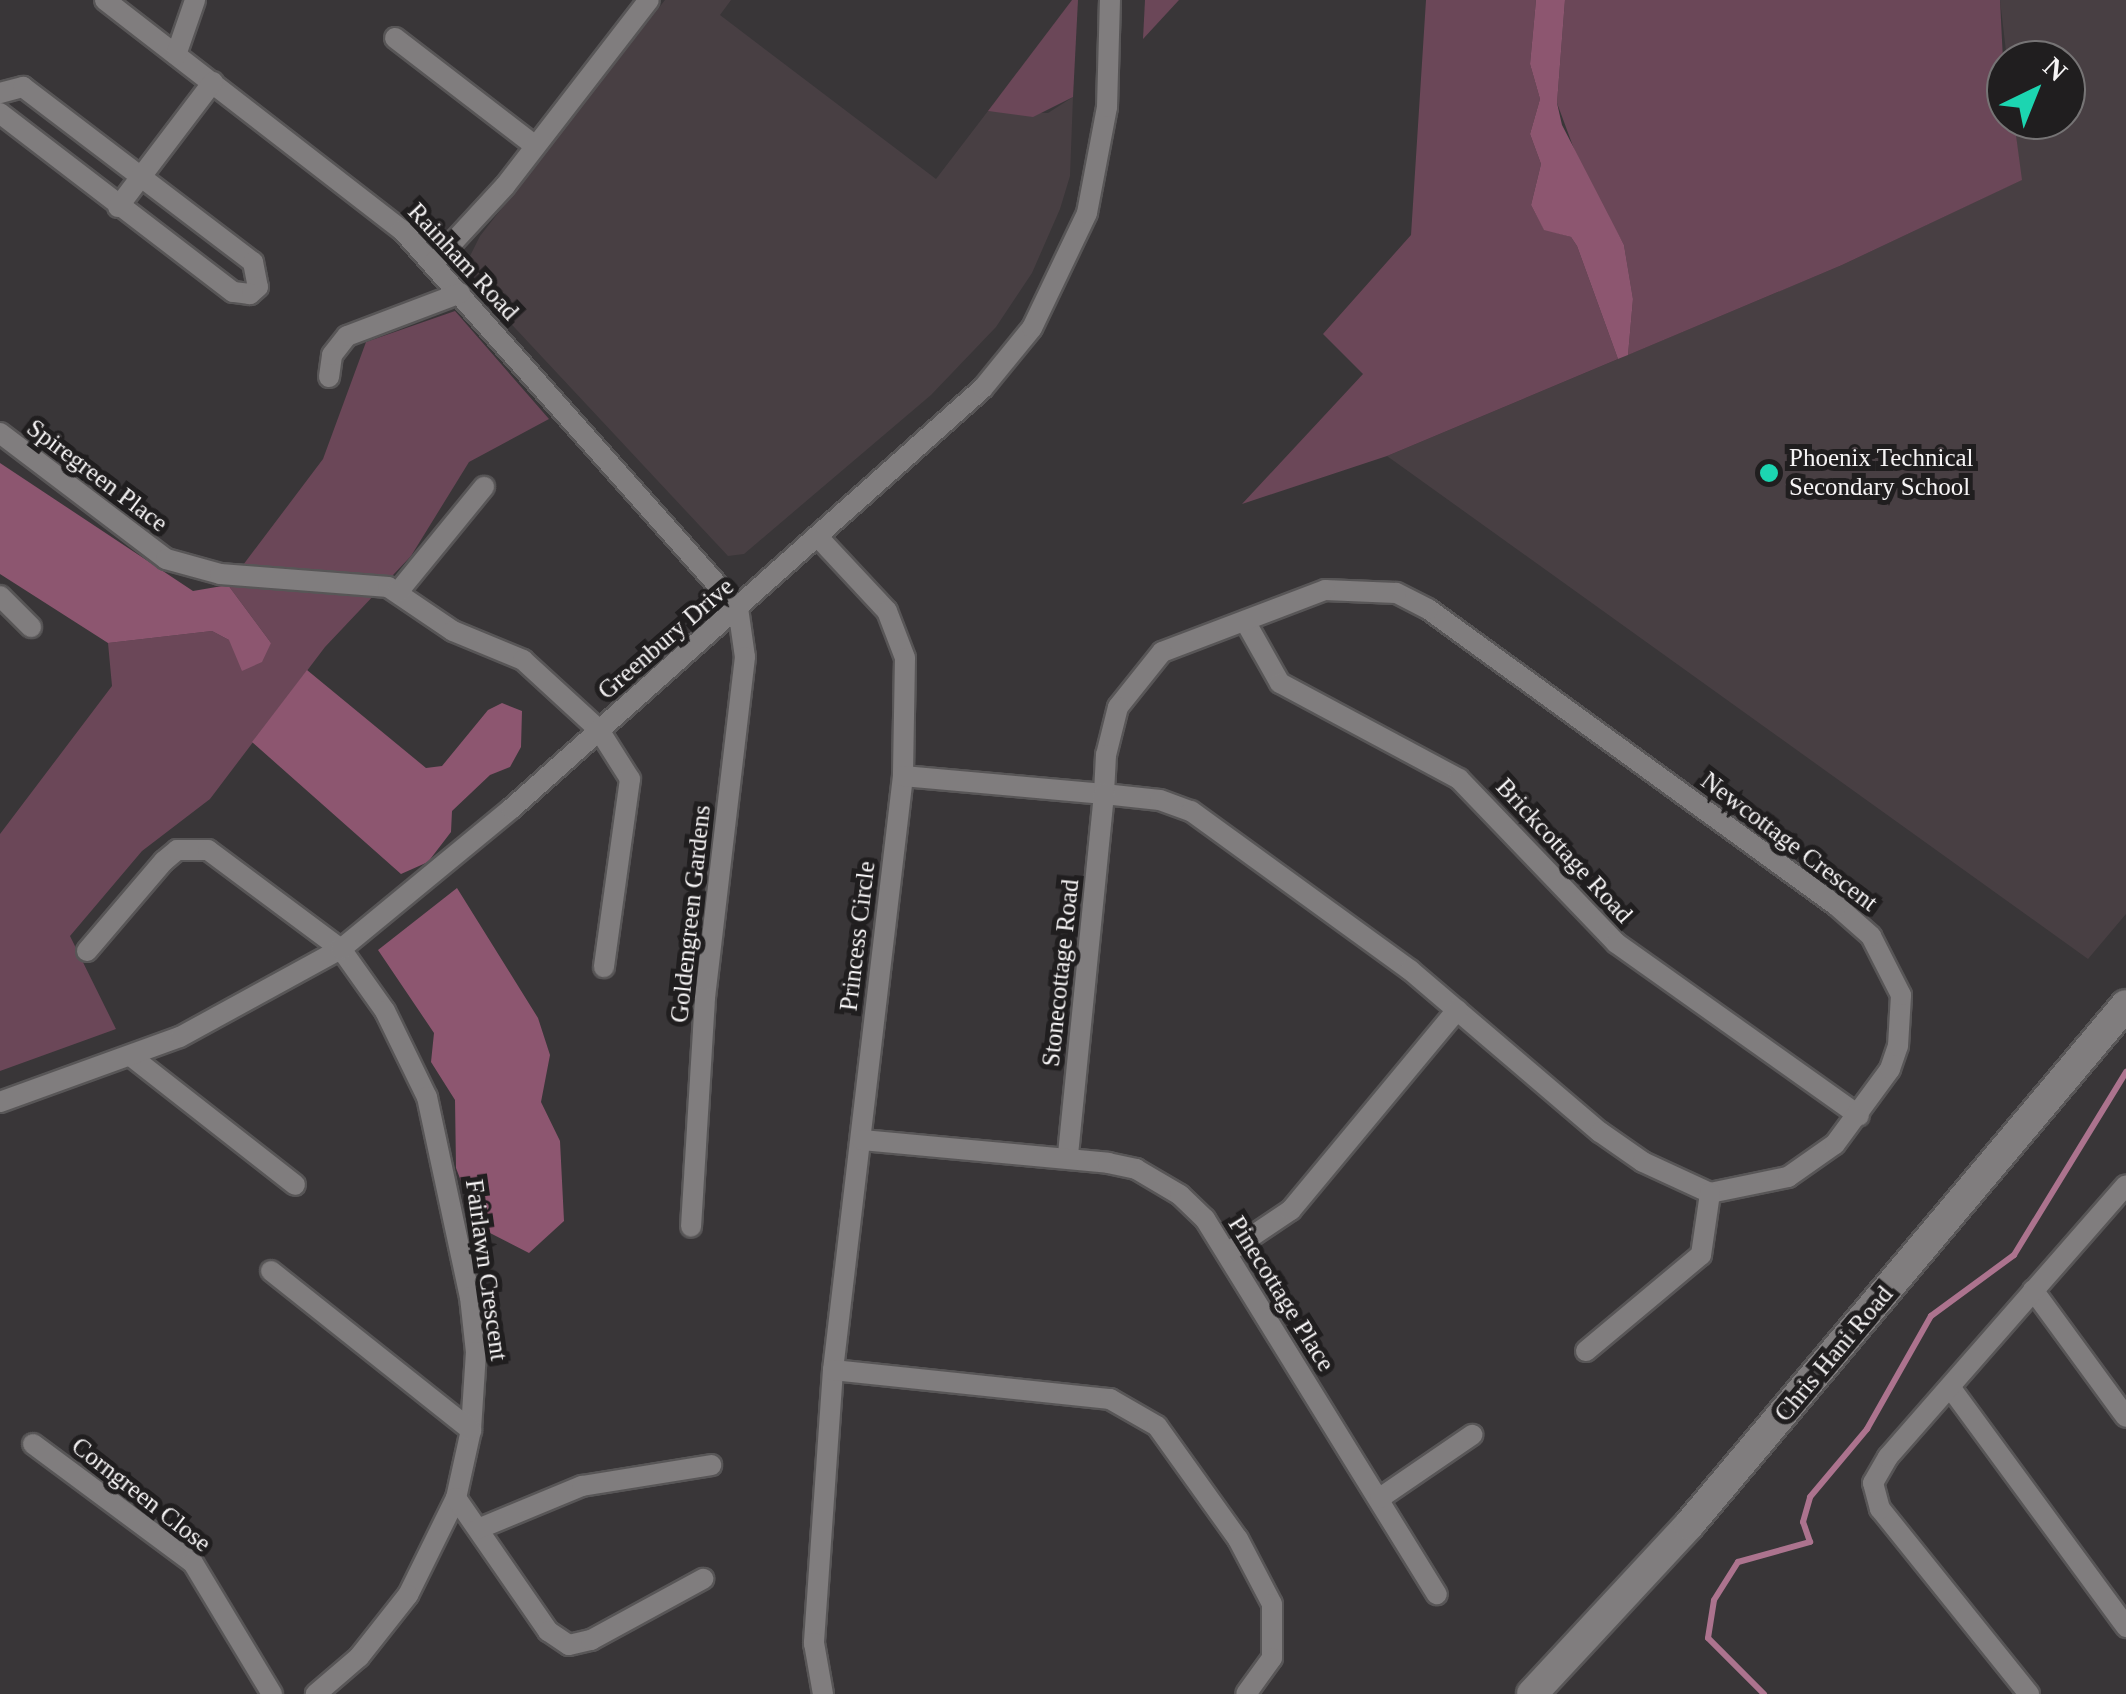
<!DOCTYPE html>
<style>
body{margin:0}
#map{position:relative;width:2126px;height:1694px;overflow:hidden;background:#393638;font-family:"Times New Roman",serif}
div>[style]{position:absolute}
[style*='--x']{left:calc(var(--x)*1px);top:calc(var(--y)*1px);width:calc(var(--w)*1px);rotate:calc(var(--a)*1deg)}
.built>*{inset:0;background:#483f43}
.green>*{inset:0;background:#6b4758}
.forest>*{inset:0;background:#8d5670}
.stream>*{height:6px;margin:-3px;padding:0 3px;transform-origin:3px;border-radius:3px;background:#ac738e}
.roads{filter:drop-shadow(2px 0 #585657) drop-shadow(-2px 0 #585657) drop-shadow(0 2px #585657) drop-shadow(0 -2px #585657)}
.street>*{height:20px;margin:-10px;padding:0 10px;transform-origin:10px;border-radius:10px;background:#807d7e}
.secondary>*{height:30px;margin:-15px;padding:0 15px;transform-origin:15px;border-radius:15px;background:#807d7e}
.dots>*{width:28px;height:28px;translate:-50% -50%;box-sizing:border-box;border:5px solid #201e1f;border-radius:50%}
span{translate:-50% -50%;white-space:nowrap;text-align:center;line-height:1.15;-webkit-text-stroke:10px #201e1f;paint-order:stroke}
.street-label{font-size:25px;color:#f6f4f5}
.poi-label{font-size:25px;color:#f6f4f5}
.left{translate:0 -50%;text-align:left}
.north{position:absolute;left:1986px;top:40px;width:100px;height:100px;box-sizing:border-box;background:#201e1f;border:2px solid #767475;border-radius:50%;rotate:43deg;font-size:28px;font-weight:700;line-height:40px;text-align:center;color:#f6f4f5}
.north::after{content:'';display:block;margin:auto;width:35px;height:45px;background:#1cd5b1;clip-path:polygon(50% 0,100% 100%,50% 72%,0 100%)}
</style>
<div id="map">
<div class="built">
<div style="clip-path:polygon(665px 0,731px 0,720px 15px,936px 179px,988px 111px,1048px 113px,1073px 97px,1070px 176px,1060px 209px,1032px 273px,996px 327px,931px 395px,744px 554px,728px 556px,471px 281px,469px 258px,480px 236px)"></div>
<div style="clip-path:polygon(2000px 0,2126px 0,2126px 914px,2088px 959px,1387px 456px,1842px 265px,2021px 180px,2014px 120px,2066px 120px,2066px 60px,2007px 60px)"></div>
</div>
<div class="green">
<div style="clip-path:polygon(1072px 0,1078px 0,1073px 97px,1033px 117px,988px 111px)"></div>
<div style="clip-path:polygon(1145px 0,1179px 0,1143px 39px)"></div>
<div style="clip-path:polygon(1426px 0,1536px 0,1530px 64px,1540px 99px,1530px 134px,1541px 164px,1531px 205px,1544px 229px,1571px 237px,1577px 246px,1618px 359px,1387px 456px,1242px 504px,1363px 374px,1323px 334px,1411px 235px)"></div>
<div style="clip-path:polygon(1565px 0,2000px 0,2006px 120px,2014px 120px,2022px 180px,1842px 265px,1628px 355px,1633px 299px,1624px 245px,1581px 168px,1557px 103px)"></div>
<div style="clip-path:polygon(455px 311px,549px 419px,469px 462px,411px 556px,325px 647px,210px 799px,142px 851px,70px 936px,116px 1029px,0 1071px,0 834px,112px 686px,108px 643px,212px 631px,229px 640px,271px 643px,228px 585px,323px 459px,366px 342px)"></div>
</div>
<div class="forest">
<div style="clip-path:polygon(1536px 0,1565px 0,1557px 103px,1562px 125px,1624px 245px,1633px 299px,1628px 355px,1618px 359px,1577px 246px,1571px 237px,1544px 230px,1531px 205px,1541px 164px,1530px 134px,1540px 99px,1530px 64px)"></div>
<div style="clip-path:polygon(0 463px,193px 591px,228px 585px,271px 643px,262px 662px,242px 671px,229px 640px,212px 631px,108px 643px,0 574px)"></div>
<div style="clip-path:polygon(307px 670px,426px 768px,442px 766px,488px 710px,502px 703px,522px 711px,521px 747px,510px 767px,490px 775px,452px 811px,451px 832px,428px 862px,401px 874px,252px 742px)"></div>
<div style="clip-path:polygon(457px 888px,538px 1018px,550px 1055px,541px 1102px,560px 1141px,564px 1221px,529px 1253px,490px 1233px,472px 1210px,456px 1168px,455px 1100px,431px 1062px,434px 1033px,378px 950px)"></div>
</div>
<div class="stream">
<div style="--x:1764;--y:1694;--w:79;--a:-135"></div>
<div style="--x:1708;--y:1638;--w:38;--a:-81"></div>
<div style="--x:1714;--y:1600;--w:45;--a:-57.7"></div>
<div style="--x:1738;--y:1562;--w:75;--a:-15.5"></div>
<div style="--x:1810;--y:1542;--w:21;--a:-109"></div>
<div style="--x:1803;--y:1522;--w:26;--a:-74"></div>
<div style="--x:1810;--y:1497;--w:89;--a:-50"></div>
<div style="--x:1867;--y:1429;--w:130;--a:-60.5"></div>
<div style="--x:1931;--y:1316;--w:103;--a:-36.3"></div>
<div style="--x:2014;--y:1255;--w:215;--a:-58.5"></div>
</div>
<div class="roads">
<div class="street">
<div style="--x:105;--y:0;--w:376;--a:37.8"></div>
<div style="--x:402;--y:230;--w:506;--a:48.37"></div>
<div style="--x:738;--y:608;--w:49;--a:81.9"></div>
<div style="--x:745;--y:657;--w:343;--a:96.7"></div>
<div style="--x:705;--y:998;--w:229;--a:93.5"></div>
<div style="--x:395;--y:38;--w:175;--a:37.6"></div>
<div style="--x:176;--y:55;--w:58;--a:-70.9"></div>
<div style="--x:0;--y:93;--w:24;--a:-15"></div>
<div style="--x:23;--y:87;--w:289;--a:37.3"></div>
<div style="--x:253;--y:262;--w:25;--a:79"></div>
<div style="--x:258;--y:287;--w:11;--a:139"></div>
<div style="--x:250;--y:294;--w:17;--a:-173"></div>
<div style="--x:233;--y:292;--w:294;--a:-142.5"></div>
<div style="--x:118;--y:207;--w:157;--a:-52.8"></div>
<div style="--x:433;--y:264;--w:106;--a:-47.3"></div>
<div style="--x:505;--y:186;--w:235;--a:-52.3"></div>
<div style="--x:329;--y:377;--w:22;--a:-82"></div>
<div style="--x:332;--y:355;--w:24;--a:-52"></div>
<div style="--x:347;--y:336;--w:121;--a:-20.8"></div>
<div style="--x:0;--y:433;--w:208;--a:37.2"></div>
<div style="--x:166;--y:559;--w:56;--a:15.5"></div>
<div style="--x:220;--y:574;--w:169;--a:4.4"></div>
<div style="--x:388;--y:587;--w:78;--a:34.1"></div>
<div style="--x:453;--y:631;--w:76;--a:22.5"></div>
<div style="--x:523;--y:660;--w:103;--a:42.6"></div>
<div style="--x:599;--y:730;--w:58;--a:57.7"></div>
<div style="--x:630;--y:779;--w:190;--a:97.9"></div>
<div style="--x:818;--y:537;--w:101;--a:47"></div>
<div style="--x:887;--y:611;--w:50;--a:69"></div>
<div style="--x:905;--y:658;--w:118;--a:91"></div>
<div style="--x:903;--y:776;--w:598;--a:96.72"></div>
<div style="--x:833;--y:1370;--w:274;--a:94"></div>
<div style="--x:814;--y:1643;--w:52;--a:80"></div>
<div style="--x:398;--y:592;--w:136;--a:-50.7"></div>
<div style="--x:0;--y:596;--w:44;--a:45"></div>
<div style="--x:1245;--y:621;--w:71;--a:60.6"></div>
<div style="--x:1280;--y:683;--w:203;--a:28.2"></div>
<div style="--x:1459;--y:779;--w:227;--a:46.2"></div>
<div style="--x:1616;--y:943;--w:298;--a:35.4"></div>
<div style="--x:903;--y:776;--w:202;--a:5.1"></div>
<div style="--x:1104;--y:794;--w:56;--a:6.1"></div>
<div style="--x:1160;--y:800;--w:33;--a:20"></div>
<div style="--x:1191;--y:811;--w:271;--a:36"></div>
<div style="--x:1410;--y:970;--w:250;--a:40.5"></div>
<div style="--x:1600;--y:1132;--w:52;--a:34.9"></div>
<div style="--x:1643;--y:1162;--w:74;--a:24.8"></div>
<div style="--x:1710;--y:1193;--w:80;--a:-11.6"></div>
<div style="--x:1788;--y:1177;--w:57;--a:-35.1"></div>
<div style="--x:1835;--y:1144;--w:93;--a:-53.7"></div>
<div style="--x:1890;--y:1069;--w:24;--a:-71"></div>
<div style="--x:1898;--y:1046;--w:51;--a:-86.6"></div>
<div style="--x:1901;--y:995;--w:66;--a:-117"></div>
<div style="--x:1871;--y:936;--w:45;--a:-138.6"></div>
<div style="--x:1837;--y:906;--w:505;--a:-144.01"></div>
<div style="--x:1428;--y:609;--w:36;--a:-153"></div>
<div style="--x:1396;--y:593;--w:71;--a:-177.6"></div>
<div style="--x:1325;--y:590;--w:174;--a:159.2"></div>
<div style="--x:1162;--y:652;--w:70;--a:128.7"></div>
<div style="--x:1118;--y:707;--w:49;--a:104"></div>
<div style="--x:1106;--y:755;--w:39;--a:93"></div>
<div style="--x:1104;--y:794;--w:365;--a:95.7"></div>
<div style="--x:87;--y:951;--w:118;--a:-49.5"></div>
<div style="--x:164;--y:861;--w:17;--a:-40"></div>
<div style="--x:177;--y:850;--w:31;--a:0"></div>
<div style="--x:208;--y:850;--w:166;--a:36.7"></div>
<div style="--x:341;--y:949;--w:76;--a:54.6"></div>
<div style="--x:385;--y:1011;--w:96;--a:64"></div>
<div style="--x:427;--y:1097;--w:205;--a:77.9"></div>
<div style="--x:470;--y:1297;--w:55;--a:83.8"></div>
<div style="--x:476;--y:1352;--w:78;--a:93.7"></div>
<div style="--x:471;--y:1430;--w:70;--a:102.4"></div>
<div style="--x:456;--y:1498;--w:108;--a:116.3"></div>
<div style="--x:408;--y:1595;--w:79;--a:128.3"></div>
<div style="--x:359;--y:1657;--w:57;--a:139.3"></div>
<div style="--x:132;--y:1057;--w:207;--a:38.1"></div>
<div style="--x:0;--y:1102;--w:191;--a:-19.9"></div>
<div style="--x:180;--y:1037;--w:183;--a:-28.7"></div>
<div style="--x:341;--y:949;--w:220;--a:-39.5"></div>
<div style="--x:511;--y:809;--w:632;--a:-41.73"></div>
<div style="--x:983;--y:388;--w:77;--a:-50.8"></div>
<div style="--x:1032;--y:328;--w:127;--a:-64.4"></div>
<div style="--x:1087;--y:213;--w:108;--a:-79.3"></div>
<div style="--x:1107;--y:107;--w:107;--a:-88.4"></div>
<div style="--x:862;--y:1140;--w:247;--a:5.3"></div>
<div style="--x:1108;--y:1163;--w:29;--a:12"></div>
<div style="--x:1136;--y:1169;--w:51;--a:30.6"></div>
<div style="--x:1180;--y:1195;--w:35;--a:44"></div>
<div style="--x:1205;--y:1219;--w:441;--a:58.3"></div>
<div style="--x:1227;--y:1253;--w:77;--a:-33.9"></div>
<div style="--x:1291;--y:1210;--w:260;--a:-50.3"></div>
<div style="--x:271;--y:1271;--w:256;--a:38.5"></div>
<div style="--x:2033;--y:1290;--w:157;--a:53.8"></div>
<div style="--x:1586;--y:1351;--w:150;--a:-39.9"></div>
<div style="--x:1701;--y:1255;--w:63;--a:-81.7"></div>
<div style="--x:833;--y:1370;--w:279;--a:6"></div>
<div style="--x:1110;--y:1399;--w:54;--a:29.9"></div>
<div style="--x:1157;--y:1426;--w:139;--a:54.4"></div>
<div style="--x:1238;--y:1539;--w:73;--a:62.4"></div>
<div style="--x:1272;--y:1604;--w:54;--a:90"></div>
<div style="--x:1272;--y:1658;--w:44;--a:125.8"></div>
<div style="--x:1950;--y:1387;--w:298;--a:53.7"></div>
<div style="--x:33;--y:1444;--w:199;--a:36.6"></div>
<div style="--x:193;--y:1563;--w:153;--a:58.9"></div>
<div style="--x:456;--y:1498;--w:162;--a:55.3"></div>
<div style="--x:548;--y:1631;--w:25;--a:34"></div>
<div style="--x:569;--y:1645;--w:23;--a:-13"></div>
<div style="--x:591;--y:1640;--w:128;--a:-28.6"></div>
<div style="--x:1380;--y:1498;--w:112;--a:-34.4"></div>
<div style="--x:478;--y:1529;--w:113;--a:-22.5"></div>
<div style="--x:582;--y:1486;--w:131;--a:-9.2"></div>
<div style="--x:2029;--y:1694;--w:238;--a:-128.8"></div>
<div style="--x:1880;--y:1509;--w:27;--a:-105"></div>
<div style="--x:1873;--y:1483;--w:30;--a:-60"></div>
<div style="--x:1888;--y:1457;--w:361;--a:-48.8"></div>
</div>
<div class="secondary">
<div style="--x:1532;--y:1694;--w:231;--a:-47.1"></div>
<div style="--x:1689;--y:1525;--w:679;--a:-49.96"></div>
</div>
</div>
<div class="dots">
<div style="left:1769px;top:473px;background:#1cd5b1"></div>
</div>
<div class="street-label">
<span style="left:463px;top:262px;rotate:47deg">Rainham Road</span>
<span style="left:97px;top:476px;rotate:37deg">Spiregreen Place</span>
<span style="left:666px;top:639px;rotate:-41deg">Greenbury Drive</span>
<span style="left:1789px;top:842px;rotate:37deg">Newcottage Crescent</span>
<span style="left:1564px;top:851px;rotate:47deg">Brickcottage Road</span>
<span style="left:691px;top:914px;rotate:-84deg">Goldengreen Gardens</span>
<span style="left:858px;top:936px;rotate:-83deg">Princess Circle</span>
<span style="left:1061px;top:973px;rotate:-84deg">Stonecottage Road</span>
<span style="left:486px;top:1270px;rotate:82deg">Fairlawn Crescent</span>
<span style="left:1281px;top:1294px;rotate:58deg">Pinecottage Place</span>
<span style="left:1834px;top:1354px;rotate:-50deg">Chris Hani Road</span>
<span style="left:141px;top:1495px;rotate:38deg">Corngreen Close</span>
</div>
<div class="poi-label">
<span class="left" style="left:1789px;top:473px">Phoenix Technical<br>Secondary School</span>
</div>
<div class="north">N</div>
</div>
